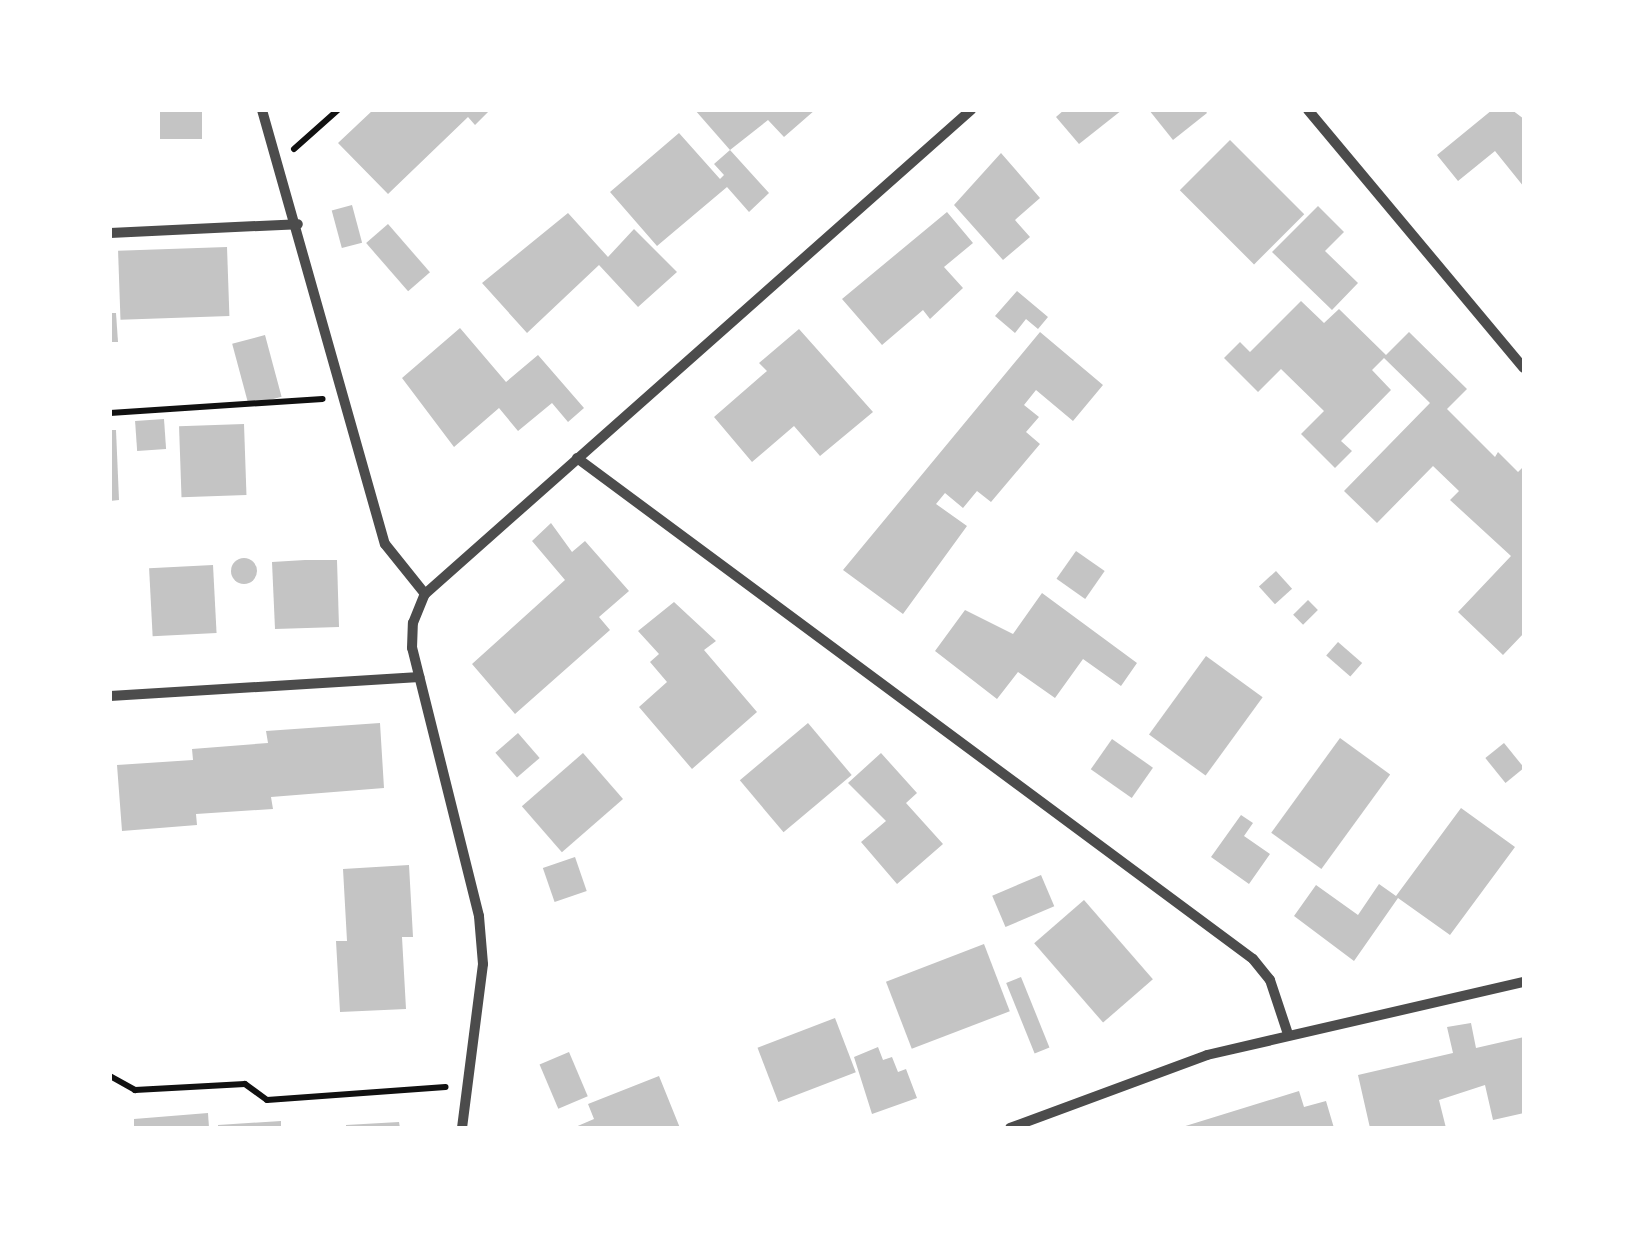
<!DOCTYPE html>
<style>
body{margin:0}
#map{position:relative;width:1634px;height:1238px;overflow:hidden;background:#fff;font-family:"Varela Round",sans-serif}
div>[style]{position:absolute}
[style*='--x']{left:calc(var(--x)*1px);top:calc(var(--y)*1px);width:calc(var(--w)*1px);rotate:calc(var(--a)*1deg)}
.building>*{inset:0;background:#c4c4c4;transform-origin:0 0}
.round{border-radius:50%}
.path>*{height:6px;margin:-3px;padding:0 3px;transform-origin:3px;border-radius:3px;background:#111}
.minor>*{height:10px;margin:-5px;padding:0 5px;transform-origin:5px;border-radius:5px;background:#4c4c4c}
span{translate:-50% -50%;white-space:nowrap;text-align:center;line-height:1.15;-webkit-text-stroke:9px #fff;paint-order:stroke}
.frame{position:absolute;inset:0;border:112px solid #fff;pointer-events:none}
</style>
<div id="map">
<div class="building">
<div style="left:160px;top:110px;width:42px;height:29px"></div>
<div style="clip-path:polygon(373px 110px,490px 110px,475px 125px,468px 117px,388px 194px,338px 143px)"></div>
<div style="clip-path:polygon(695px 110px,815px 110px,784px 137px,768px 120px,730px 150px)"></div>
<div style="clip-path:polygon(1064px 110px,1122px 110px,1079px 144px,1056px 117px)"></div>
<div style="clip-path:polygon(1149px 110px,1205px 110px,1207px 113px,1173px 140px)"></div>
<div style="clip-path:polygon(1492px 110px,1512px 110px,1524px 119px,1524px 187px,1495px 151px,1458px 181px,1437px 155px)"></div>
<div style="clip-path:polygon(679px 133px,720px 179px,724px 175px,714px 164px,730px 150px,769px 193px,749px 212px,727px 187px,657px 246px,610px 192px)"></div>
<div style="left:1230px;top:140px;width:105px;height:71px;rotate:45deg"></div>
<div style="clip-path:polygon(1001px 153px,1040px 198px,1015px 220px,1030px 237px,1003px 260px,954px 205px)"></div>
<div style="left:352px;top:205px;width:39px;height:21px;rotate:75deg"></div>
<div style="clip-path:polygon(1318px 206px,1344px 232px,1325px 251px,1358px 283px,1332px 310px,1272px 252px)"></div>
<div style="clip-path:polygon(947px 212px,973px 243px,944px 267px,963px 288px,930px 319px,923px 310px,882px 345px,842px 299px)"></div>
<div style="clip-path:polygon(568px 213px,608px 257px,634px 229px,677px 272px,638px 307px,599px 265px,527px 333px,482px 283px)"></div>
<div style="left:388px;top:224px;width:64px;height:29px;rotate:49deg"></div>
<div style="left:227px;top:247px;width:69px;height:109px;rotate:88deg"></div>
<div style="clip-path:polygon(1017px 291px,1048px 317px,1038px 329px,1026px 319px,1015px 333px,995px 316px)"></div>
<div style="clip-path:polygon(1301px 301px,1324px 323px,1339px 309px,1386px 355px,1409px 332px,1467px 389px,1447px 409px,1495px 457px,1498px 452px,1518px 472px,1524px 466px,1524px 633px,1503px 655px,1458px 612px,1511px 556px,1450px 500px,1459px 491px,1433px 466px,1377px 523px,1344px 491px,1430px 403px,1384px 358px,1372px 370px,1391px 390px,1341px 441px,1352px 451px,1335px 468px,1301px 434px,1324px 411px,1281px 369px,1258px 392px,1224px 358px,1240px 342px,1250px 352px)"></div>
<div style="clip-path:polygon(110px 313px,116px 313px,118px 342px,110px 342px)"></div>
<div style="clip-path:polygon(460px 328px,506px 382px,538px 355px,584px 408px,568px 422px,552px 403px,518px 431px,499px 408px,454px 447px,402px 378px)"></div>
<div style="clip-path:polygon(799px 329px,873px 412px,820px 456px,794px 426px,752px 462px,714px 417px,767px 371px,759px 363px)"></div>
<div style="clip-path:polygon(1040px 332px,1103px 385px,1073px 421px,1036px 390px,1024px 405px,1039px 417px,1026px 432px,1040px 444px,991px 502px,977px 491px,963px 508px,945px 493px,936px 504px,967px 526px,903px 614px,843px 570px)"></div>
<div style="left:265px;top:335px;width:64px;height:34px;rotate:75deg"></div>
<div style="left:164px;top:419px;width:30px;height:29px;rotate:86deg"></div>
<div style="left:244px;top:424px;width:71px;height:65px;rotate:88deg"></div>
<div style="clip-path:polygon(110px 430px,116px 430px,119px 500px,110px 501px)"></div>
<div style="clip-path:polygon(551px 523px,572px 552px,585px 541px,629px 591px,599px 617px,610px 630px,515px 714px,472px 664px,565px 580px,532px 541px)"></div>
<div style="left:1076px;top:551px;width:35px;height:34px;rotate:35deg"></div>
<div class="round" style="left:231px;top:558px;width:26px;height:26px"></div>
<div style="clip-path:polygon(305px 560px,337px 560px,339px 627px,275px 629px,272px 562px)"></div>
<div style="left:213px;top:565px;width:68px;height:64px;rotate:87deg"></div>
<div style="left:1276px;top:571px;width:24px;height:23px;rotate:48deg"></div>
<div style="clip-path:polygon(1042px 593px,1137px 663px,1121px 686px,1083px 659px,1055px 698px,1018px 672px,997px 699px,935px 651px,965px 610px,1013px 634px)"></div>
<div style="left:1308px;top:600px;width:14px;height:21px;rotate:45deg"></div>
<div style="clip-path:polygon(674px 602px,716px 641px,704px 650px,757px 712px,692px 769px,639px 707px,667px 682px,650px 662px,659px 654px,638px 631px)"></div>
<div style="left:1338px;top:642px;width:32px;height:18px;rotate:41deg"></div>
<div style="left:1206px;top:656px;width:70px;height:97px;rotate:36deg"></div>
<div style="clip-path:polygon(380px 723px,384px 788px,271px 797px,273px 809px,196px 814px,197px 825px,122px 831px,117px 765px,193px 760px,192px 749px,268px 743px,266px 731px)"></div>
<div style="left:808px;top:723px;width:68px;height:89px;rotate:50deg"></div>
<div style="left:518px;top:733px;width:33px;height:30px;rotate:49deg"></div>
<div style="left:1340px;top:738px;width:62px;height:117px;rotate:36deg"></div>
<div style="left:1112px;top:739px;width:50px;height:37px;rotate:35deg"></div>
<div style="left:1504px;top:743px;width:32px;height:24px;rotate:51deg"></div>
<div style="left:583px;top:753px;width:61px;height:81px;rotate:49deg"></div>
<div style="clip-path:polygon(881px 753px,917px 793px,906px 803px,943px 844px,897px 884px,861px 842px,886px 821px,848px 783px)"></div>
<div style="clip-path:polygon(1461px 808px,1515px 847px,1450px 935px,1398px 898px,1354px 961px,1294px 916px,1316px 885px,1358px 915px,1379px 884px,1396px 896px)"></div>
<div style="clip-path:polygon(1241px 815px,1253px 823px,1244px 836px,1270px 854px,1249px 884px,1211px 857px)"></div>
<div style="left:575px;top:857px;width:36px;height:34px;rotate:71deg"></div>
<div style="clip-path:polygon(409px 865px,413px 937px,402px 937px,406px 1009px,340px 1012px,336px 941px,347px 941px,343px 869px)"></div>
<div style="left:1041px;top:875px;width:34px;height:53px;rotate:67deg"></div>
<div style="left:1084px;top:900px;width:105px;height:66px;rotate:49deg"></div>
<div style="left:984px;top:944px;width:72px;height:105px;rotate:69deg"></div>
<div style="left:1021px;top:977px;width:76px;height:16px;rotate:68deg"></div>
<div style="left:835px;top:1018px;width:58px;height:83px;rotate:69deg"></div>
<div style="clip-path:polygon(1471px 1023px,1476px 1048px,1524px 1037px,1524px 1113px,1493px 1120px,1485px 1085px,1439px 1100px,1446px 1128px,1370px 1128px,1358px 1075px,1453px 1053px,1447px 1027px)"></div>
<div style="clip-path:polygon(878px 1047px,883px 1060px,892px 1057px,898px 1072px,906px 1069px,917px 1098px,872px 1114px,854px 1057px)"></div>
<div style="left:569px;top:1052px;width:48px;height:32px;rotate:67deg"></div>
<div style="clip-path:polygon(659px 1076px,680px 1128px,573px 1128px,594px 1119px,588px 1104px)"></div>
<div style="clip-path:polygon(1299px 1091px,1304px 1107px,1326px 1101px,1334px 1128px,1179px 1128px)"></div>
<div style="clip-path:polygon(208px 1113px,209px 1128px,134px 1128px,134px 1119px)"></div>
<div style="clip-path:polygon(281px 1121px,281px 1128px,218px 1128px,218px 1125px)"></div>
<div style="clip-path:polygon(399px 1122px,400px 1128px,346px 1128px,346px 1125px)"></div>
</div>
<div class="path">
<div style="--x:294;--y:149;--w:59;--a:-41.6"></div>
<div style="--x:110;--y:413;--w:213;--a:-3.8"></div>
<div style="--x:110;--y:1076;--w:29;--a:29"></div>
<div style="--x:135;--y:1090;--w:110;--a:-3.1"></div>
<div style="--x:245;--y:1084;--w:27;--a:36"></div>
<div style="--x:267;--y:1100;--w:179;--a:-4.2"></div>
</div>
<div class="minor">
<div style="--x:262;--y:110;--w:451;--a:74.2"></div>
<div style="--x:385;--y:544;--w:64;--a:51.3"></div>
<div style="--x:1308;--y:110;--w:336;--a:50.1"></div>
<div style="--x:110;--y:233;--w:188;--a:-2.7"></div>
<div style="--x:577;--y:458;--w:841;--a:36.54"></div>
<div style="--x:1253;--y:959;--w:27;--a:51"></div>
<div style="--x:1270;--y:980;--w:57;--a:71.6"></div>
<div style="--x:110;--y:696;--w:310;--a:-3.5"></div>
<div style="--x:462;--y:1128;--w:165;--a:-82.7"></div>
<div style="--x:483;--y:964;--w:48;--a:-94.8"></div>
<div style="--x:479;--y:916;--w:276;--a:-104"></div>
<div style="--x:412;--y:648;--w:25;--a:-88"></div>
<div style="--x:413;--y:623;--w:31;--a:-68"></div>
<div style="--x:425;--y:594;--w:730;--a:-41.56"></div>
<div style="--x:1010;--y:1128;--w:210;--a:-20.3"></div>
<div style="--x:1207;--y:1055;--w:325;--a:-13"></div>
</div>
<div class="frame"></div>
</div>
